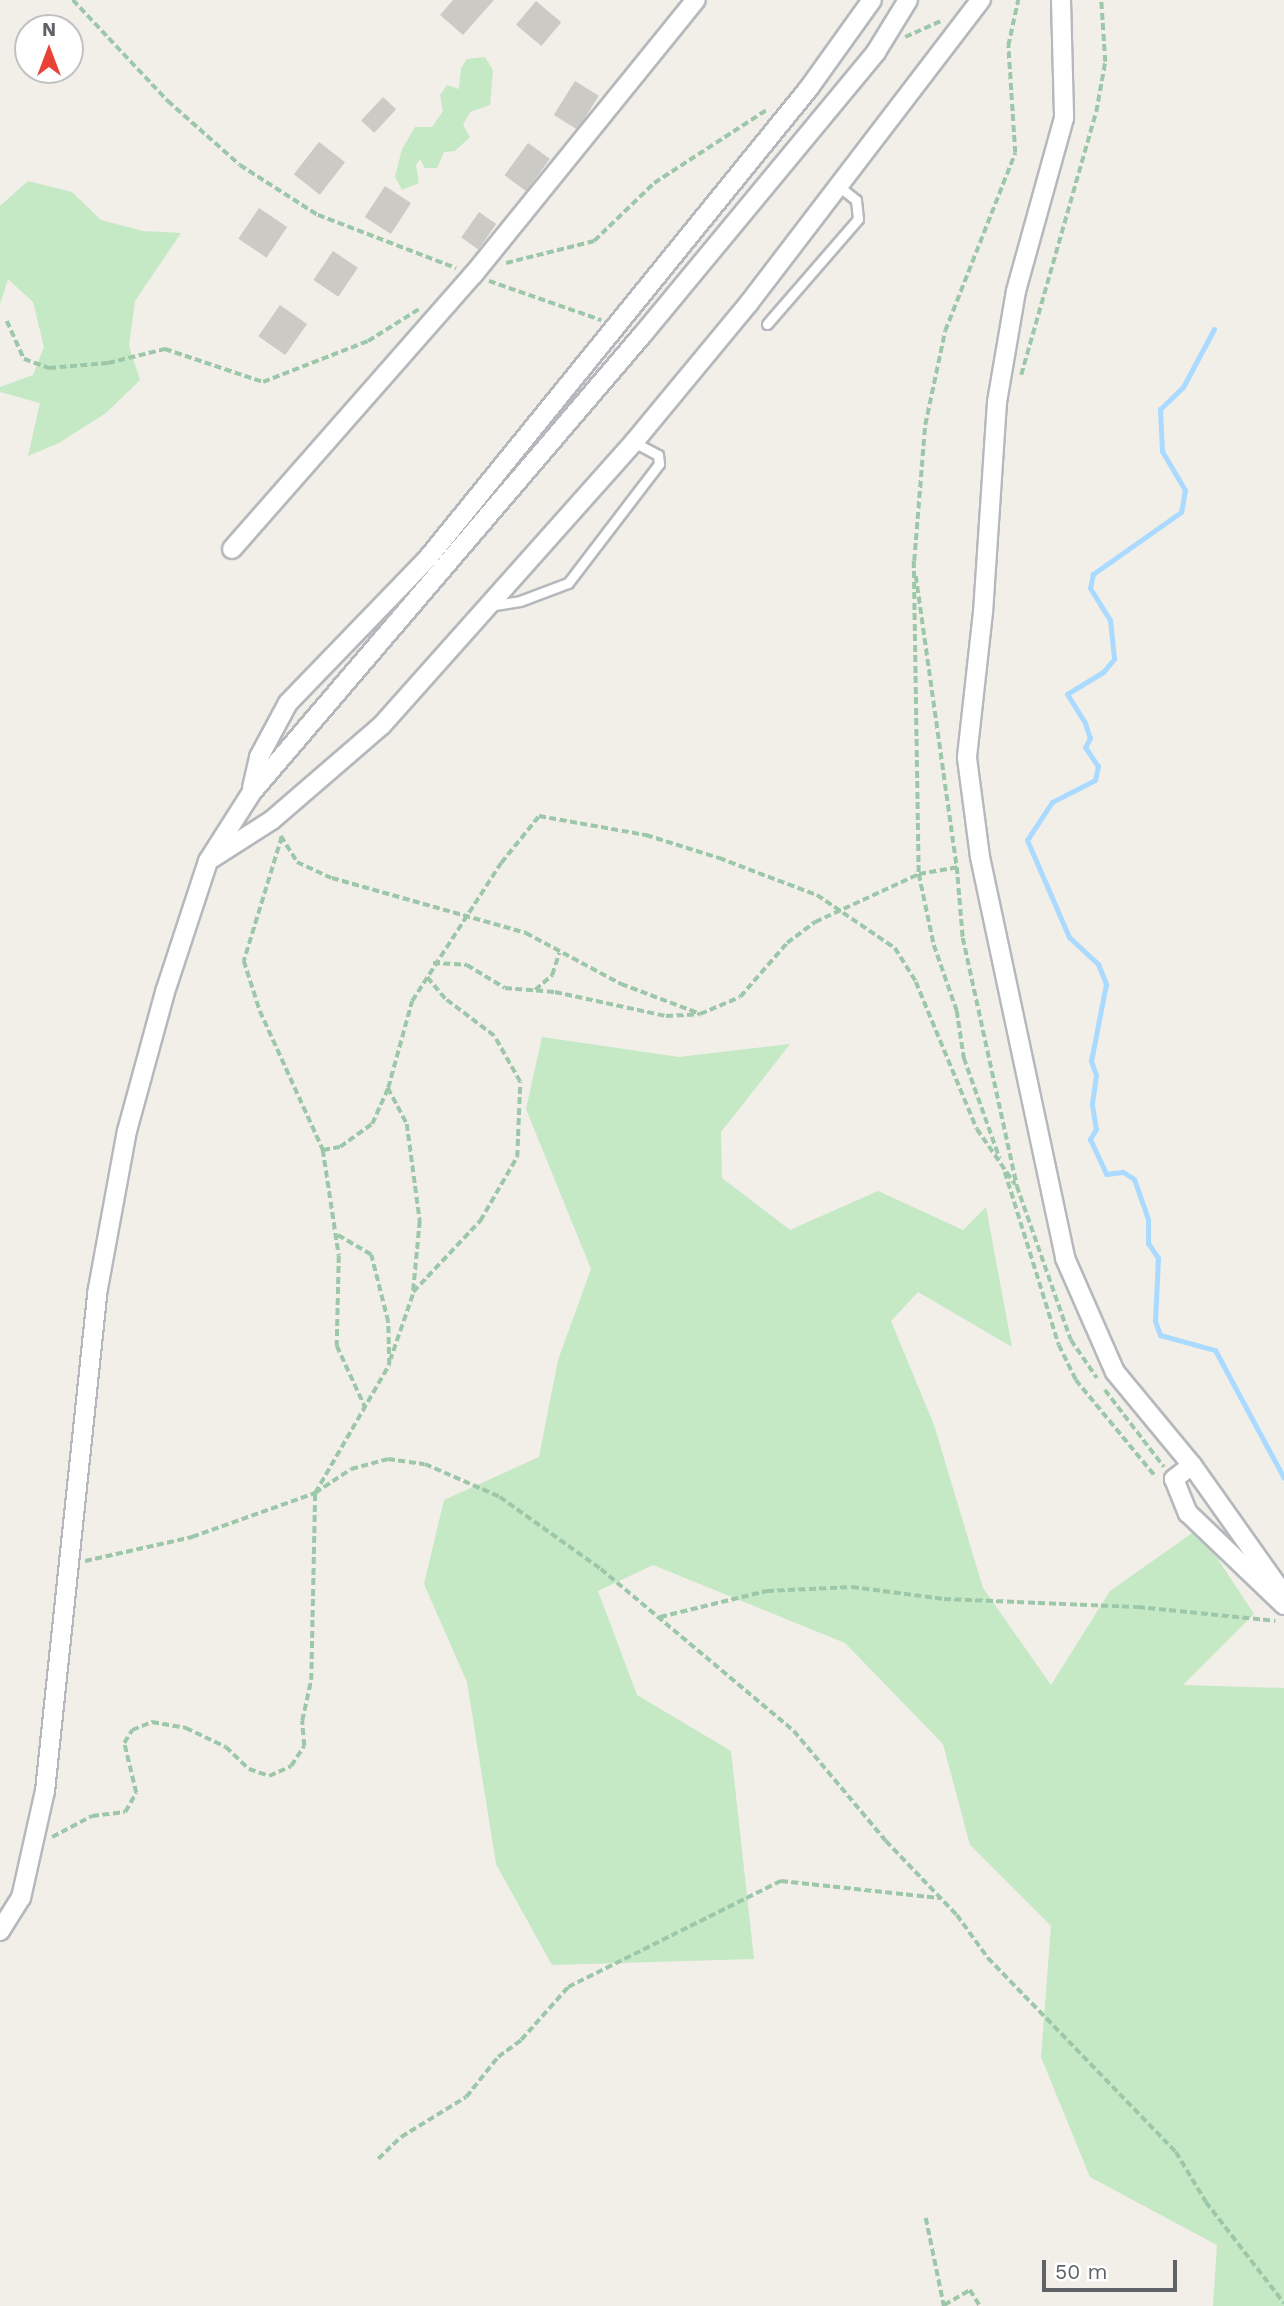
<!DOCTYPE html>
<style>
body{margin:0}
#map{position:relative;width:1284px;height:2306px;overflow:hidden;background:#f1efe8;font-family:"Work Sans",sans-serif}
div>[style]{position:absolute}
[style*='--x']{left:calc(var(--x)*1px);top:calc(var(--y)*1px);width:calc(var(--w)*1px);rotate:calc(var(--a)*1deg)}
.green>*{inset:0;background:#c5e8c5}
.stream>*{height:5px;margin:-2.5px;padding:0 2.5px;transform-origin:2.5px;border-radius:2.5px;background:#aadaff}
.building>*{inset:0;background:#cccac5;transform-origin:0 0}
.path>*{height:3.5px;margin-top:-1.75px;transform-origin:0;background:repeating-linear-gradient(90deg,#9cc7a9 0 7px,transparent 0 10.5px)}
.roads{filter:drop-shadow(2px 0 #b5b8bc) drop-shadow(-2px 0 #b5b8bc) drop-shadow(0 2px #b5b8bc) drop-shadow(0 -2px #b5b8bc)}
.service>*{height:9px;margin:-4.5px;padding:0 4.5px;transform-origin:4.5px;border-radius:4.5px;background:#fff}
.minor>*{height:18px;margin:-9px;padding:0 9px;transform-origin:9px;border-radius:9px;background:#fff}
span{translate:-50% -50%;white-space:nowrap;text-align:center;line-height:1.15;-webkit-text-stroke:7px #fff;paint-order:stroke}
.north{position:absolute;left:14px;top:14px;width:70px;height:70px;box-sizing:border-box;background:#fff;border:2px solid #bfc1c3;border-radius:50%;rotate:0deg;font-size:19px;font-weight:700;line-height:28px;text-align:center;color:#5f6368}
.north::after{content:'';display:block;margin:auto;width:24px;height:32px;background:#ea4335;clip-path:polygon(50% 0,100% 100%,50% 72%,0 100%)}
.scale{position:absolute;left:1042px;top:2260px;width:135px;height:32px;box-sizing:border-box;border:4px solid #5f6368;border-top:0;padding-left:9px;font-size:21px;line-height:24px;white-space:nowrap;color:#5f6368;-webkit-text-stroke:5px #fff;paint-order:stroke}
</style>
<div id="map">
<div class="green">
<div style="clip-path:polygon(485px 57px,493px 70px,490px 105px,470px 112px,463px 125px,470px 137px,455px 151px,444px 152px,437px 168px,425px 168px,420px 159px,416px 165px,419px 183px,402px 190px,395px 177px,402px 149px,415px 127px,432px 127px,443px 111px,440px 95px,447px 85px,459px 89px,461px 68px,467px 59px)"></div>
<div style="clip-path:polygon(28px 181px,72px 192px,101px 220px,143px 231px,181px 233px,135px 301px,129px 346px,140px 380px,106px 413px,59px 443px,28px 456px,40px 403px,0 392px,0 387px,33px 375px,44px 347px,33px 302px,8px 279px,0 304px,0 206px)"></div>
<div style="clip-path:polygon(542px 1037px,679px 1057px,790px 1044px,721px 1132px,722px 1178px,790px 1230px,878px 1191px,963px 1230px,986px 1207px,1012px 1347px,918px 1292px,891px 1321px,934px 1425px,983px 1588px,1051px 1685px,1110px 1591px,1198px 1529px,1254px 1614px,1183px 1685px,1284px 1688px,1284px 2306px,1213px 2306px,1217px 2245px,1090px 2177px,1041px 2057px,1051px 1926px,970px 1845px,943px 1744px,845px 1643px,653px 1565px,598px 1591px,637px 1695px,731px 1751px,754px 1959px,552px 1965px,496px 1864px,467px 1682px,424px 1584px,444px 1500px,539px 1457px,558px 1360px,591px 1269px,526px 1109px)"></div>
</div>
<div class="stream">
<div style="--x:1214;--y:329;--w:66;--a:118.1"></div>
<div style="--x:1183;--y:387;--w:32;--a:136"></div>
<div style="--x:1160;--y:409;--w:42;--a:87.3"></div>
<div style="--x:1162;--y:451;--w:45;--a:59.5"></div>
<div style="--x:1185;--y:490;--w:22;--a:100"></div>
<div style="--x:1181;--y:512;--w:108;--a:144.8"></div>
<div style="--x:1093;--y:574;--w:14;--a:102"></div>
<div style="--x:1090;--y:588;--w:38;--a:58"></div>
<div style="--x:1110;--y:620;--w:39;--a:84"></div>
<div style="--x:1114;--y:659;--w:17;--a:130"></div>
<div style="--x:1103;--y:672;--w:42;--a:148.6"></div>
<div style="--x:1067;--y:694;--w:34;--a:58"></div>
<div style="--x:1085;--y:723;--w:16;--a:72"></div>
<div style="--x:1090;--y:738;--w:10;--a:119"></div>
<div style="--x:1085;--y:747;--w:23;--a:56"></div>
<div style="--x:1098;--y:766;--w:14;--a:102"></div>
<div style="--x:1095;--y:780;--w:48;--a:152.9"></div>
<div style="--x:1052;--y:802;--w:45;--a:123.3"></div>
<div style="--x:1027;--y:840;--w:106;--a:66.6"></div>
<div style="--x:1069;--y:937;--w:40;--a:43"></div>
<div style="--x:1098;--y:964;--w:22;--a:68"></div>
<div style="--x:1106;--y:984;--w:78;--a:101"></div>
<div style="--x:1091;--y:1061;--w:15;--a:70"></div>
<div style="--x:1096;--y:1075;--w:30;--a:98"></div>
<div style="--x:1092;--y:1105;--w:24;--a:81"></div>
<div style="--x:1096;--y:1129;--w:12;--a:121"></div>
<div style="--x:1090;--y:1139;--w:38;--a:65"></div>
<div style="--x:1106;--y:1174;--w:17;--a:-7"></div>
<div style="--x:1123;--y:1172;--w:13;--a:32"></div>
<div style="--x:1134;--y:1179;--w:42;--a:70.7"></div>
<div style="--x:1148;--y:1219;--w:24;--a:90"></div>
<div style="--x:1148;--y:1243;--w:18;--a:56"></div>
<div style="--x:1158;--y:1258;--w:63;--a:92.7"></div>
<div style="--x:1155;--y:1321;--w:15;--a:70"></div>
<div style="--x:1160;--y:1335;--w:57;--a:15.3"></div>
<div style="--x:1215;--y:1350;--w:145;--a:61.7"></div>
</div>
<div class="building">
<div style="clip-path:polygon(453px 0,494px 0,463px 35px,440px 15px)"></div>
<div style="left:536px;top:1px;width:33px;height:31px;rotate:40deg"></div>
<div style="left:575px;top:81px;width:28px;height:40px;rotate:32deg"></div>
<div style="left:383px;top:97px;width:18px;height:32px;rotate:43deg"></div>
<div style="left:319px;top:142px;width:33px;height:41px;rotate:38deg"></div>
<div style="left:528px;top:143px;width:27px;height:40px;rotate:36deg"></div>
<div style="left:385px;top:186px;width:31px;height:37px;rotate:33deg"></div>
<div style="left:259px;top:208px;width:34px;height:37px;rotate:34deg"></div>
<div style="left:479px;top:212px;width:21px;height:31px;rotate:35deg"></div>
<div style="left:333px;top:251px;width:30px;height:35px;rotate:34deg"></div>
<div style="left:280px;top:305px;width:33px;height:38px;rotate:35deg"></div>
</div>
<div class="path">
<div style="--x:73;--y:0;--w:139;--a:46.8"></div>
<div style="--x:168;--y:101;--w:96;--a:41.6"></div>
<div style="--x:240;--y:165;--w:93;--a:32.7"></div>
<div style="--x:318;--y:215;--w:148;--a:21"></div>
<div style="--x:905;--y:37;--w:42;--a:-24.1"></div>
<div style="--x:506;--y:263;--w:91;--a:-14"></div>
<div style="--x:594;--y:241;--w:83;--a:-44"></div>
<div style="--x:654;--y:183;--w:136;--a:-33"></div>
<div style="--x:489;--y:281;--w:119;--a:19.2"></div>
<div style="--x:7;--y:321;--w:42;--a:65.9"></div>
<div style="--x:24;--y:359;--w:27;--a:20"></div>
<div style="--x:49;--y:368;--w:59;--a:-4.8"></div>
<div style="--x:108;--y:363;--w:59;--a:-13.8"></div>
<div style="--x:165;--y:349;--w:103;--a:18.6"></div>
<div style="--x:263;--y:382;--w:113;--a:-21.3"></div>
<div style="--x:368;--y:341;--w:60;--a:-32.1"></div>
<div style="--x:1021;--y:375;--w:273;--a:-74.1"></div>
<div style="--x:1096;--y:112;--w:51;--a:-79.8"></div>
<div style="--x:1105;--y:62;--w:62;--a:-93.7"></div>
<div style="--x:914;--y:561;--w:313;--a:89.1"></div>
<div style="--x:919;--y:874;--w:73;--a:78.1"></div>
<div style="--x:934;--y:945;--w:70;--a:70.8"></div>
<div style="--x:957;--y:1011;--w:48;--a:81.5"></div>
<div style="--x:964;--y:1058;--w:107;--a:70.4"></div>
<div style="--x:914;--y:561;--w:136;--a:-85.4"></div>
<div style="--x:925;--y:425;--w:96;--a:-78"></div>
<div style="--x:945;--y:331;--w:191;--a:-68.5"></div>
<div style="--x:1015;--y:153;--w:107;--a:-93.7"></div>
<div style="--x:1008;--y:46;--w:47;--a:-77.7"></div>
<div style="--x:916;--y:576;--w:293;--a:82"></div>
<div style="--x:281;--y:836;--w:31;--a:58"></div>
<div style="--x:297;--y:862;--w:38;--a:25"></div>
<div style="--x:332;--y:878;--w:202;--a:15.8"></div>
<div style="--x:526;--y:933;--w:108;--a:28.2"></div>
<div style="--x:621;--y:984;--w:82;--a:20.6"></div>
<div style="--x:282;--y:837;--w:130;--a:107"></div>
<div style="--x:244;--y:961;--w:52;--a:72.3"></div>
<div style="--x:260;--y:1011;--w:153;--a:65.6"></div>
<div style="--x:323;--y:1150;--w:107;--a:81.4"></div>
<div style="--x:339;--y:1256;--w:90;--a:91.3"></div>
<div style="--x:337;--y:1346;--w:67;--a:65.3"></div>
<div style="--x:433;--y:963;--w:34;--a:3"></div>
<div style="--x:467;--y:965;--w:44;--a:31.2"></div>
<div style="--x:505;--y:988;--w:50;--a:4.6"></div>
<div style="--x:555;--y:992;--w:114;--a:12.2"></div>
<div style="--x:666;--y:1016;--w:34;--a:-3"></div>
<div style="--x:700;--y:1014;--w:43;--a:-23"></div>
<div style="--x:740;--y:997;--w:72;--a:-49"></div>
<div style="--x:787;--y:943;--w:35;--a:-37"></div>
<div style="--x:815;--y:922;--w:115;--a:-24.8"></div>
<div style="--x:919;--y:874;--w:39;--a:-10"></div>
<div style="--x:957;--y:867;--w:71;--a:85.2"></div>
<div style="--x:963;--y:938;--w:254;--a:77.7"></div>
<div style="--x:1017;--y:1186;--w:163;--a:70.7"></div>
<div style="--x:1071;--y:1340;--w:46;--a:55.6"></div>
<div style="--x:535;--y:990;--w:23;--a:-41"></div>
<div style="--x:552;--y:975;--w:23;--a:-72"></div>
<div style="--x:388;--y:1088;--w:41;--a:62.2"></div>
<div style="--x:407;--y:1124;--w:98;--a:82.4"></div>
<div style="--x:420;--y:1221;--w:74;--a:95.4"></div>
<div style="--x:413;--y:1295;--w:68;--a:109"></div>
<div style="--x:323;--y:1150;--w:17;--a:-10"></div>
<div style="--x:340;--y:1147;--w:39;--a:-36"></div>
<div style="--x:372;--y:1124;--w:39;--a:-66"></div>
<div style="--x:388;--y:1088;--w:90;--a:-74.6"></div>
<div style="--x:412;--y:1001;--w:164;--a:-57.2"></div>
<div style="--x:501;--y:863;--w:60;--a:-51"></div>
<div style="--x:539;--y:816;--w:109;--a:10.1"></div>
<div style="--x:646;--y:835;--w:77;--a:17.5"></div>
<div style="--x:719;--y:858;--w:105;--a:20.7"></div>
<div style="--x:817;--y:895;--w:94;--a:34.2"></div>
<div style="--x:895;--y:948;--w:40;--a:58"></div>
<div style="--x:916;--y:982;--w:159;--a:67.5"></div>
<div style="--x:977;--y:1129;--w:67;--a:55.4"></div>
<div style="--x:1005;--y:1172;--w:181;--a:72.7"></div>
<div style="--x:1059;--y:1345;--w:39;--a:64"></div>
<div style="--x:1076;--y:1380;--w:126;--a:50.5"></div>
<div style="--x:413;--y:1292;--w:98;--a:-46.7"></div>
<div style="--x:480;--y:1221;--w:74;--a:-60"></div>
<div style="--x:517;--y:1157;--w:75;--a:-87.7"></div>
<div style="--x:520;--y:1082;--w:53;--a:-119.5"></div>
<div style="--x:494;--y:1036;--w:61;--a:-142.9"></div>
<div style="--x:445;--y:999;--w:30;--a:-130"></div>
<div style="--x:1105;--y:1390;--w:97;--a:52.5"></div>
<div style="--x:85;--y:1561;--w:110;--a:-12.6"></div>
<div style="--x:192;--y:1537;--w:131;--a:-19.7"></div>
<div style="--x:315;--y:1493;--w:148;--a:-60"></div>
<div style="--x:389;--y:1365;--w:43;--a:-91.3"></div>
<div style="--x:388;--y:1322;--w:69;--a:-104.2"></div>
<div style="--x:371;--y:1255;--w:42;--a:-149.7"></div>
<div style="--x:660;--y:1617;--w:110;--a:-13.7"></div>
<div style="--x:767;--y:1591;--w:85;--a:-2.7"></div>
<div style="--x:852;--y:1587;--w:93;--a:7.4"></div>
<div style="--x:944;--y:1599;--w:194;--a:2.4"></div>
<div style="--x:1138;--y:1607;--w:138;--a:5.8"></div>
<div style="--x:52;--y:1837;--w:45;--a:-27.7"></div>
<div style="--x:92;--y:1816;--w:33;--a:-7"></div>
<div style="--x:125;--y:1812;--w:22;--a:-60"></div>
<div style="--x:136;--y:1793;--w:51;--a:-103.5"></div>
<div style="--x:124;--y:1743;--w:15;--a:-58"></div>
<div style="--x:132;--y:1730;--w:22;--a:-22"></div>
<div style="--x:152;--y:1722;--w:35;--a:10"></div>
<div style="--x:186;--y:1728;--w:44;--a:25.4"></div>
<div style="--x:226;--y:1747;--w:32;--a:44"></div>
<div style="--x:249;--y:1769;--w:21;--a:19"></div>
<div style="--x:269;--y:1776;--w:24;--a:-24"></div>
<div style="--x:291;--y:1766;--w:24;--a:-57"></div>
<div style="--x:304;--y:1746;--w:25;--a:-95"></div>
<div style="--x:302;--y:1721;--w:42;--a:-77.6"></div>
<div style="--x:311;--y:1680;--w:187;--a:-88.8"></div>
<div style="--x:315;--y:1493;--w:43;--a:-33.7"></div>
<div style="--x:351;--y:1469;--w:38;--a:-15"></div>
<div style="--x:388;--y:1459;--w:37;--a:8"></div>
<div style="--x:425;--y:1464;--w:82;--a:23.7"></div>
<div style="--x:500;--y:1497;--w:124;--a:35.5"></div>
<div style="--x:601;--y:1569;--w:252;--a:40"></div>
<div style="--x:794;--y:1731;--w:143;--a:50.1"></div>
<div style="--x:886;--y:1841;--w:103;--a:46.2"></div>
<div style="--x:957;--y:1915;--w:53;--a:54.2"></div>
<div style="--x:988;--y:1958;--w:270;--a:45.9"></div>
<div style="--x:1176;--y:2152;--w:58;--a:59"></div>
<div style="--x:1206;--y:2202;--w:128;--a:52.3"></div>
<div style="--x:378;--y:2159;--w:32;--a:-44"></div>
<div style="--x:401;--y:2137;--w:76;--a:-31.6"></div>
<div style="--x:466;--y:2097;--w:51;--a:-51.3"></div>
<div style="--x:498;--y:2057;--w:29;--a:-36"></div>
<div style="--x:521;--y:2040;--w:71;--a:-48.4"></div>
<div style="--x:568;--y:1987;--w:238;--a:-26.5"></div>
<div style="--x:781;--y:1881;--w:159;--a:6.1"></div>
<div style="--x:926;--y:2218;--w:90;--a:78.4"></div>
<div style="--x:944;--y:2305;--w:30;--a:-30"></div>
<div style="--x:970;--y:2290;--w:19;--a:58"></div>
</div>
<div class="roads">
<div class="service">
<div style="--x:767;--y:324;--w:139;--a:-49.1"></div>
<div style="--x:858;--y:219;--w:19;--a:-96"></div>
<div style="--x:856;--y:200;--w:22;--a:-141"></div>
<div style="--x:489;--y:606;--w:31;--a:-9"></div>
<div style="--x:520;--y:601;--w:51;--a:-20.6"></div>
<div style="--x:568;--y:583;--w:150;--a:-52.6"></div>
<div style="--x:659;--y:464;--w:9;--a:-96"></div>
<div style="--x:658;--y:455;--w:27;--a:-152"></div>
</div>
<div class="minor">
<div style="--x:1061;--y:0;--w:118;--a:88.5"></div>
<div style="--x:1064;--y:118;--w:180;--a:105.5"></div>
<div style="--x:1016;--y:291;--w:113;--a:99.7"></div>
<div style="--x:997;--y:402;--w:210;--a:93.8"></div>
<div style="--x:983;--y:612;--w:147;--a:96.3"></div>
<div style="--x:967;--y:758;--w:100;--a:82.5"></div>
<div style="--x:980;--y:857;--w:410;--a:78"></div>
<div style="--x:1065;--y:1258;--w:124;--a:66.3"></div>
<div style="--x:1115;--y:1372;--w:121;--a:50.4"></div>
<div style="--x:232;--y:549;--w:365;--a:-48.7"></div>
<div style="--x:473;--y:275;--w:354;--a:-51"></div>
<div style="--x:252;--y:788;--w:32;--a:-77"></div>
<div style="--x:259;--y:757;--w:61;--a:-61.8"></div>
<div style="--x:288;--y:703;--w:202;--a:-46"></div>
<div style="--x:428;--y:558;--w:605;--a:-50.97"></div>
<div style="--x:809;--y:88;--w:108;--a:-54.4"></div>
<div style="--x:211;--y:859;--w:72;--a:-32.6"></div>
<div style="--x:272;--y:820;--w:145;--a:-40.8"></div>
<div style="--x:382;--y:725;--w:379;--a:-48.3"></div>
<div style="--x:634;--y:442;--w:180;--a:-50.4"></div>
<div style="--x:749;--y:303;--w:382;--a:-52.6"></div>
<div style="--x:1284;--y:1595;--w:159;--a:-125.3"></div>
<div style="--x:1192;--y:1465;--w:23;--a:142"></div>
<div style="--x:1174;--y:1479;--w:37;--a:68"></div>
<div style="--x:1188;--y:1513;--w:133;--a:43.8"></div>
<div style="--x:0;--y:1931;--w:39;--a:-58"></div>
<div style="--x:21;--y:1898;--w:110;--a:-77.4"></div>
<div style="--x:45;--y:1791;--w:500;--a:-84"></div>
<div style="--x:97;--y:1294;--w:166;--a:-79.6"></div>
<div style="--x:127;--y:1131;--w:144;--a:-74.7"></div>
<div style="--x:165;--y:992;--w:138;--a:-71.8"></div>
<div style="--x:208;--y:861;--w:82;--a:-57.5"></div>
<div style="--x:252;--y:792;--w:602;--a:-49.51"></div>
<div style="--x:643;--y:334;--w:366;--a:-50.4"></div>
<div style="--x:876;--y:52;--w:61;--a:-58.4"></div>
</div>
</div>
<div class="north">N</div>
<div class="scale">50 m</div>
</div>
